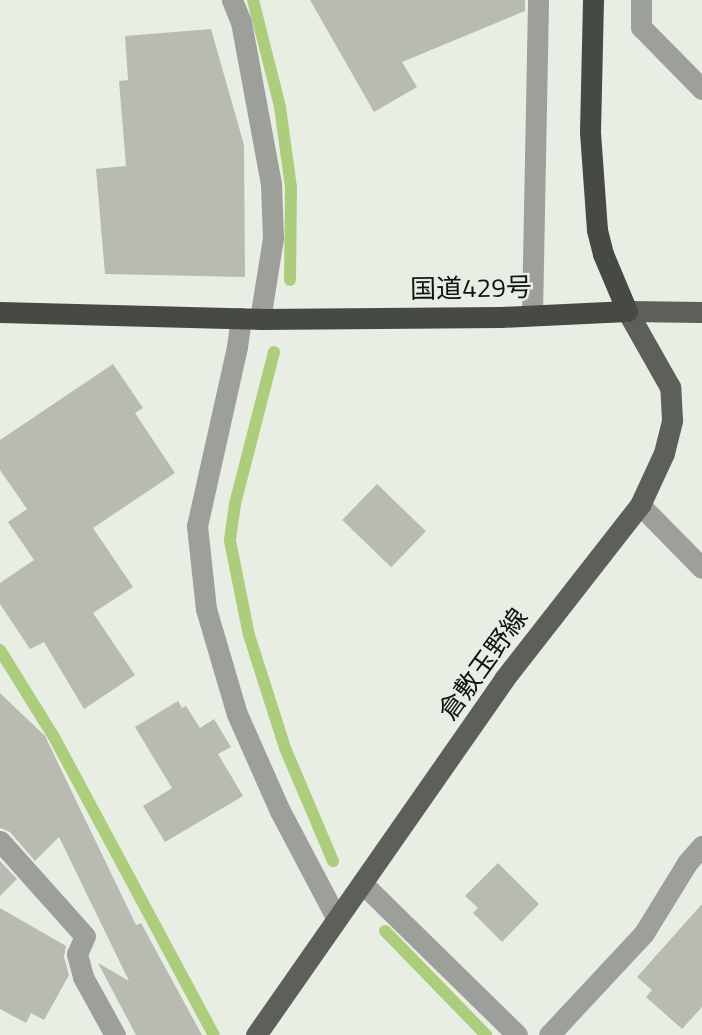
<!DOCTYPE html>
<meta charset="utf-8">
<style>
body{margin:0}
#map{position:relative;width:702px;height:1035px;overflow:hidden;background:#e9eee4;font-family:"Titillium Web","Noto Sans JP",sans-serif}
div>[style]{position:absolute}
[style*='--x']{left:calc(var(--x)*1px);top:calc(var(--y)*1px);width:calc(var(--w)*1px);rotate:calc(var(--a)*1deg)}
.stream>*{height:12px;margin:-6px;padding:0 6px;transform-origin:6px;border-radius:6px;background:#acce7c}
.building>*{inset:0;background:#b7bbb1;transform-origin:0 0}
.minor>*{height:21px;margin:-10.5px;padding:0 10.5px;transform-origin:10.5px;border-radius:10.5px;background:#9d9f9b}
.major>*{height:21px;margin:-10.5px;padding:0 10.5px;transform-origin:10.5px;border-radius:10.5px;background:#5d6059}
.highway>*{height:21px;margin:-10.5px;padding:0 10.5px;transform-origin:10.5px;border-radius:10.5px;background:#474a42}
span{translate:-50% -50%;white-space:nowrap;text-align:center;line-height:1.15;-webkit-text-stroke:5px #e9eee4;paint-order:stroke}
.street-label{font-size:26px;color:#121410}
</style>
<div id="map">
<div class="stream">
<div style="--x:253;--y:0;--w:110;--a:75.8"></div>
<div style="--x:280;--y:107;--w:81;--a:82.2"></div>
<div style="--x:291;--y:187;--w:93;--a:90.6"></div>
<div style="--x:274;--y:352;--w:157;--a:104.4"></div>
<div style="--x:235;--y:504;--w:37;--a:98"></div>
<div style="--x:230;--y:541;--w:96;--a:78.6"></div>
<div style="--x:249;--y:635;--w:119;--a:72.3"></div>
<div style="--x:285;--y:748;--w:123;--a:67"></div>
<div style="--x:0;--y:650;--w:102;--a:58.2"></div>
<div style="--x:54;--y:737;--w:338;--a:61.8"></div>
<div style="--x:385;--y:931;--w:145;--a:45.8"></div>
</div>
<div class="building">
<div style="clip-path:polygon(310px 0,525px 0,525px 11px,402px 62px,417px 87px,374px 112px)"></div>
<div style="clip-path:polygon(211px 29px,244px 145px,245px 277px,105px 274px,96px 169px,126px 166px,119px 81px,128px 80px,125px 36px)"></div>
<div style="clip-path:polygon(113px 364px,143px 408px,135px 413px,175px 473px,93px 528px,133px 587px,93px 613px,135px 675px,84px 709px,44px 642px,30px 649px,0 604px,0 583px,34px 560px,8px 522px,27px 509px,0 470px,0 440px)"></div>
<div style="left:377px;top:484px;width:68px;height:50px;rotate:44deg"></div>
<div style="clip-path:polygon(0 693px,45px 736px,136px 925px,141px 923px,202px 1035px,136px 1035px,98px 963px,129px 981px,59px 837px,35px 861px,10px 832px,0 828px)"></div>
<div style="clip-path:polygon(178px 701px,182px 708px,186px 706px,200px 728px,214px 719px,231px 747px,218px 754px,243px 796px,165px 842px,143px 806px,172px 788px,135px 727px)"></div>
<div style="clip-path:polygon(0 861px,17px 879px,0 896px)"></div>
<div style="clip-path:polygon(498px 863px,539px 904px,502px 942px,473px 913px,478px 908px,465px 896px)"></div>
<div style="clip-path:polygon(702px 904px,702px 1007px,682px 1029px,646px 997px,652px 990px,637px 977px)"></div>
<div style="clip-path:polygon(0 908px,66px 946px,64px 957px,69px 975px,44px 1020px,31px 1013px,26px 1023px,0 1009px)"></div>
</div>
<div class="minor">
<div style="--x:232;--y:0;--w:24;--a:68"></div>
<div style="--x:241;--y:22;--w:165;--a:79.5"></div>
<div style="--x:271;--y:184;--w:54;--a:87.9"></div>
<div style="--x:273;--y:238;--w:82;--a:99.1"></div>
<div style="--x:641;--y:0;--w:27;--a:90"></div>
<div style="--x:641;--y:27;--w:87;--a:45.5"></div>
<div style="--x:532;--y:315;--w:315;--a:-88.9"></div>
<div style="--x:241;--y:318;--w:29;--a:98"></div>
<div style="--x:237;--y:347;--w:183;--a:102.6"></div>
<div style="--x:197;--y:526;--w:83;--a:83.8"></div>
<div style="--x:206;--y:609;--w:109;--a:73.6"></div>
<div style="--x:237;--y:714;--w:106;--a:66.1"></div>
<div style="--x:280;--y:811;--w:122;--a:62.2"></div>
<div style="--x:640;--y:505;--w:88;--a:45.5"></div>
<div style="--x:0;--y:841;--w:127;--a:48.2"></div>
<div style="--x:85;--y:936;--w:20;--a:114"></div>
<div style="--x:77;--y:954;--w:24;--a:75"></div>
<div style="--x:83;--y:977;--w:66;--a:61.1"></div>
<div style="--x:362;--y:883;--w:217;--a:44.4"></div>
<div style="--x:549;--y:1035;--w:139;--a:-47"></div>
<div style="--x:644;--y:933;--w:82;--a:-58.4"></div>
<div style="--x:687;--y:863;--w:23;--a:-49"></div>
</div>
<div class="major">
<div style="--x:627;--y:311;--w:75;--a:0.8"></div>
<div style="--x:256;--y:1035;--w:434;--a:-55.1"></div>
<div style="--x:504;--y:679;--w:221;--a:-52"></div>
<div style="--x:640;--y:505;--w:57;--a:-65.2"></div>
<div style="--x:664;--y:453;--w:34;--a:-76"></div>
<div style="--x:672;--y:420;--w:33;--a:-93"></div>
<div style="--x:670;--y:387;--w:87;--a:-119.5"></div>
</div>
<div class="highway">
<div style="--x:0;--y:312;--w:260;--a:1.5"></div>
<div style="--x:260;--y:319;--w:241;--a:-0.5"></div>
<div style="--x:501;--y:317;--w:126;--a:-2.7"></div>
<div style="--x:627;--y:311;--w:62;--a:-112.8"></div>
<div style="--x:603;--y:254;--w:25;--a:-104"></div>
<div style="--x:597;--y:230;--w:98;--a:-94.1"></div>
<div style="--x:590;--y:132;--w:132;--a:-88.7"></div>
</div>
<div class="street-label">
<span style="left:471px;top:288px;rotate:-1deg">国道429号</span>
<span style="left:483px;top:664px;rotate:-54deg">倉敷玉野線</span>
</div>
</div>
